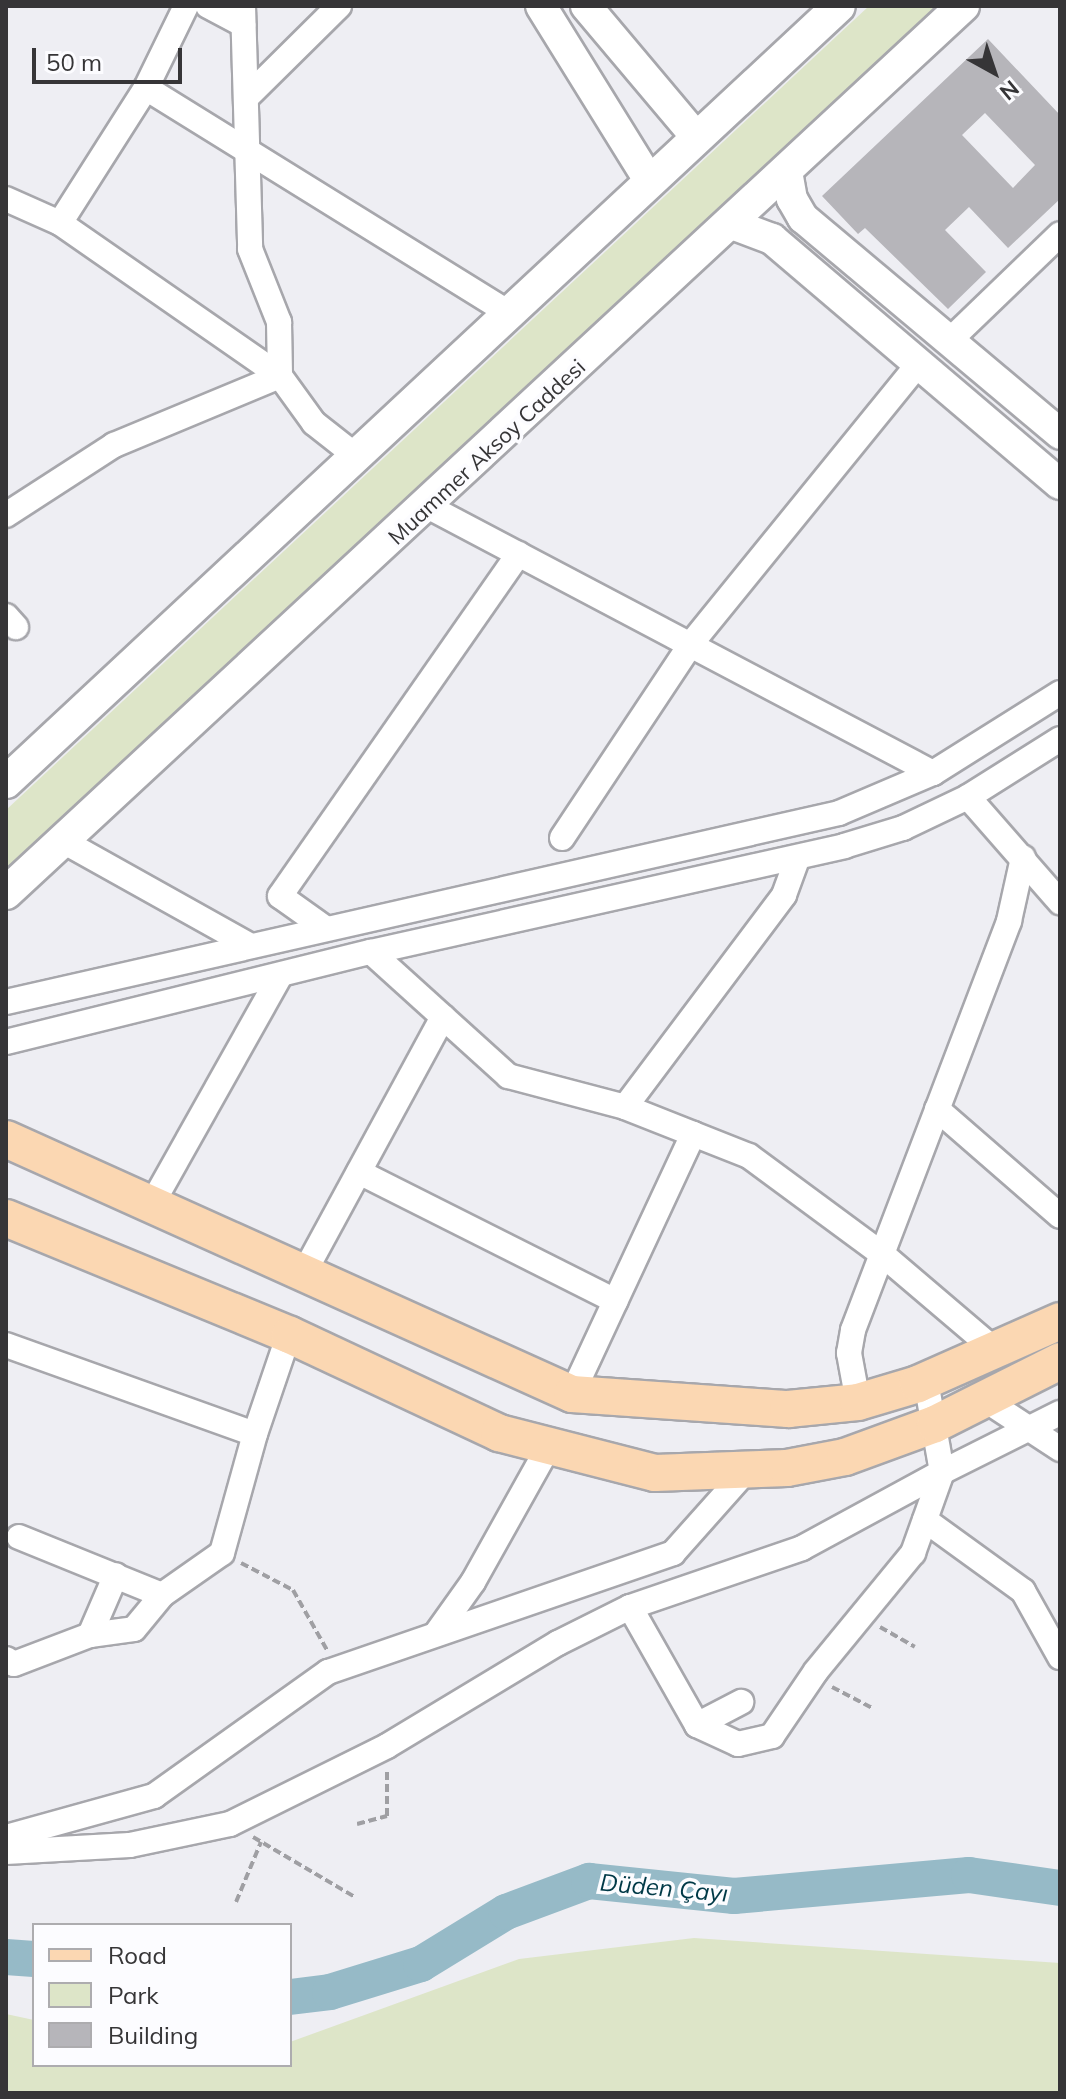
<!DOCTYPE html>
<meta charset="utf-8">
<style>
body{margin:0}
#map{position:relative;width:1066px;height:2099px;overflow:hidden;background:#eeeef3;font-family:Mulish,sans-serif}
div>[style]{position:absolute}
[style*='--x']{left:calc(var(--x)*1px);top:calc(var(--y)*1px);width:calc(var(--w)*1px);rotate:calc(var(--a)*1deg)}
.green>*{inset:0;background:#dde5c8}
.river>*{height:36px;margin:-18px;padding:0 18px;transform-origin:18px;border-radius:18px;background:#96bac7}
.building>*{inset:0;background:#b6b5ba}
.path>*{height:4px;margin-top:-2px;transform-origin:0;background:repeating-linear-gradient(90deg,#9f9fa3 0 8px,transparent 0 12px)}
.roads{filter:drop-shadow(2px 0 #a7a7ac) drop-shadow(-2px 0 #a7a7ac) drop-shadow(0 2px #a7a7ac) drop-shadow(0 -2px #a7a7ac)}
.minor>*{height:24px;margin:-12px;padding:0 12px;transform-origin:12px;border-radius:12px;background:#fff}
.tertiary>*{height:30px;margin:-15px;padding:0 15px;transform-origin:15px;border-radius:15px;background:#fff}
.secondary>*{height:32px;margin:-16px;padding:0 16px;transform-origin:16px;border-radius:16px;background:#fff}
.primary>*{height:36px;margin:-18px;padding:0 18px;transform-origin:18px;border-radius:18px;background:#fbd7b2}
span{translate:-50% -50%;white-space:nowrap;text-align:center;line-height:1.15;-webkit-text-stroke:7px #fcfcff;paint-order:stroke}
.street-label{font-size:22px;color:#363537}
.water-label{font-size:24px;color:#003947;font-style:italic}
.frame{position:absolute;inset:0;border:8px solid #363537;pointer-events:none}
.legend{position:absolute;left:32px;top:1923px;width:260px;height:144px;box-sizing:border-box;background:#fcfcff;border:2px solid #adacaf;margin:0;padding:10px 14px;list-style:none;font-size:24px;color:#363537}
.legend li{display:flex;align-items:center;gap:16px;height:40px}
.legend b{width:40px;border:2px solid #adacaf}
.north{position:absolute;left:954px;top:32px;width:80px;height:80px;-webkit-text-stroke:6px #fcfcff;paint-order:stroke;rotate:140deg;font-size:22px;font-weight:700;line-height:32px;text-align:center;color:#363537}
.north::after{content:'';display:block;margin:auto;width:28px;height:36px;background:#363537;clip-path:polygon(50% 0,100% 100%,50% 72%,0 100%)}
.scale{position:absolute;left:32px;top:48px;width:150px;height:36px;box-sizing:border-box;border:4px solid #363537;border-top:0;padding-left:10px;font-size:24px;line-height:28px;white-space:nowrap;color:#363537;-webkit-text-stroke:6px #fcfcff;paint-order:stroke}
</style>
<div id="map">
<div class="green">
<div style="clip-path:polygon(869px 6px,943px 6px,6px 874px,6px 810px)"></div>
<div style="clip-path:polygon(694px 1938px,1060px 1963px,1060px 2093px,6px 2093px,6px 2014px,34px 2020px,34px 2065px,290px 2065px,290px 2042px,519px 1959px)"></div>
</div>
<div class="river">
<div style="--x:6;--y:1957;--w:28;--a:4"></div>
<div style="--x:290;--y:1997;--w:40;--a:-7.1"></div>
<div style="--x:330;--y:1992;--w:95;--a:-17.1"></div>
<div style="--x:421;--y:1964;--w:100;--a:-31.5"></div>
<div style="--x:506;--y:1912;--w:89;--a:-20.5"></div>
<div style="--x:589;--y:1881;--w:146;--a:5.9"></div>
<div style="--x:734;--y:1896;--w:236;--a:-5.1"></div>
<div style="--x:969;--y:1875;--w:92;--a:8.1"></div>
</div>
<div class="building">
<div style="clip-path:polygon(evenodd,988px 39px,1060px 115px,1060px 199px,1008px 248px,969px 207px,945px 230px,986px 272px,948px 309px,865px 228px,858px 234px,822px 196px,988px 39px,985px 113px,1035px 165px,1013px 188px,962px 135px,985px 113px)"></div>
</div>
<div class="path">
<div style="--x:241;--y:1563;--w:59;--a:27.4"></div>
<div style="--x:293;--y:1590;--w:69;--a:60.5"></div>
<div style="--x:880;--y:1627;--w:40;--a:29.7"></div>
<div style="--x:832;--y:1687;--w:47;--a:27.6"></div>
<div style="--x:357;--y:1824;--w:31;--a:-15"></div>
<div style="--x:387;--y:1816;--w:48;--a:-90"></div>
<div style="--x:253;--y:1837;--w:118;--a:30.5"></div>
<div style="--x:236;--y:1902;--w:65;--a:-67.4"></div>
</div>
<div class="roads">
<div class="minor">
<div style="--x:208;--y:6;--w:40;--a:28"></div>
<div style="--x:243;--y:6;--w:243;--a:88.3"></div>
<div style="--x:250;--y:249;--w:79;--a:68.3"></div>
<div style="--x:279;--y:322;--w:54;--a:88.9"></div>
<div style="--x:280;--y:376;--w:58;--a:54.1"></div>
<div style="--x:314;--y:423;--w:53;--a:38.2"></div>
<div style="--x:146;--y:88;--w:91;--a:-64"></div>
<div style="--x:246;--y:98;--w:131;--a:-44.7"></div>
<div style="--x:6;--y:199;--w:59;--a:24"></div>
<div style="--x:60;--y:223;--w:268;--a:34.8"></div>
<div style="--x:280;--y:376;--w:180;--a:157.4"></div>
<div style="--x:114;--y:445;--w:129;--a:147.1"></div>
<div style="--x:60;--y:223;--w:160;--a:-57.5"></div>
<div style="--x:146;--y:88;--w:427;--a:31.8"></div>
<div style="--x:949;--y:341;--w:154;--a:-43.9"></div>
<div style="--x:429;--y:507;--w:570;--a:27.82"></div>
<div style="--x:6;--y:616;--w:15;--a:48"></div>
<div style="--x:968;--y:797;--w:140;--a:48.8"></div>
<div style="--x:562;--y:838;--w:232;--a:-56.4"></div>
<div style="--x:690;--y:645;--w:363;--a:-50.9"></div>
<div style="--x:63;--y:841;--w:215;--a:29.2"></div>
<div style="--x:325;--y:928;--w:55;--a:-144.6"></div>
<div style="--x:280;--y:896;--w:417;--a:-55.1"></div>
<div style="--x:371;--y:952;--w:185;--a:42.1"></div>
<div style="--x:508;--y:1076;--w:121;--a:14.8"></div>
<div style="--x:625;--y:1107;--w:133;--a:21.6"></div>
<div style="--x:749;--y:1156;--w:165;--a:36.4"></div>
<div style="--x:882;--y:1254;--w:151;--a:40.4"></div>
<div style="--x:6;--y:1002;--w:854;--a:-12.78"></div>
<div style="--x:839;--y:813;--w:102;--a:-23.1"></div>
<div style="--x:933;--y:773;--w:150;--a:-32.2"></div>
<div style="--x:6;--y:1042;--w:376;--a:-13.9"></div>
<div style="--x:371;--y:952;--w:485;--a:-12.6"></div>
<div style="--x:844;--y:846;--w:62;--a:-17"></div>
<div style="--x:903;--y:828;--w:72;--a:-25.5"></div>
<div style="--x:968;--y:797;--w:109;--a:-32.2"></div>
<div style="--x:625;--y:1107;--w:265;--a:-53.1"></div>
<div style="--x:784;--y:895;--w:38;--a:-70"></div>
<div style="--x:937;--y:1109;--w:163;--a:41"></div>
<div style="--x:359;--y:1172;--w:287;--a:26.7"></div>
<div style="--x:152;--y:1204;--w:261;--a:-60.7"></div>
<div style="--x:305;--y:1271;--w:289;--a:-61.5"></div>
<div style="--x:6;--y:1345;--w:264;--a:19.7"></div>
<div style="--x:255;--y:1434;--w:102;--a:-71.2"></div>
<div style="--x:572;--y:1394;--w:287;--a:-65"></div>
<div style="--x:984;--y:1399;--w:91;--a:33.3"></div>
<div style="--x:858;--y:1402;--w:50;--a:-100.4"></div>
<div style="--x:849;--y:1353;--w:23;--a:-80"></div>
<div style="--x:853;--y:1330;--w:438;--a:-69.1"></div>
<div style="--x:1009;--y:921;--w:65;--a:-77.5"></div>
<div style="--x:925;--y:1520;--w:121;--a:35.9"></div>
<div style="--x:1023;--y:1591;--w:76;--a:60.7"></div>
<div style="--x:19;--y:1537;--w:154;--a:22.1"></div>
<div style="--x:162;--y:1595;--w:73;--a:-35"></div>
<div style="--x:222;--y:1553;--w:123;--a:-74.5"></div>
<div style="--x:630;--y:1607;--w:136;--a:60.4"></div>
<div style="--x:697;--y:1725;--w:45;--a:24.9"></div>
<div style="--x:738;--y:1744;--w:35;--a:-13"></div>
<div style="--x:772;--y:1736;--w:78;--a:-55.9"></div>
<div style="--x:816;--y:1671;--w:153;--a:-50.6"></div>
<div style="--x:913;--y:1553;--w:86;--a:-70.3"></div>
<div style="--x:942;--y:1472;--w:132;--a:-26.6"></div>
<div style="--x:436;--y:1634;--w:64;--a:-54.6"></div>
<div style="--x:473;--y:1582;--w:156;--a:-60.8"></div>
<div style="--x:90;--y:1635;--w:65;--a:-66.6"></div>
<div style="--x:6;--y:1659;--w:9;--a:32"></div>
<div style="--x:14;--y:1664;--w:81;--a:-20.9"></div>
<div style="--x:90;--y:1635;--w:44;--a:-7.8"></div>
<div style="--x:134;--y:1629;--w:44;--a:-50.5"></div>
<div style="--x:697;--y:1725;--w:50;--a:-27.6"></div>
<div style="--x:6;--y:1837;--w:154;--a:-15.5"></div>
<div style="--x:154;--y:1796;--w:214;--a:-35.5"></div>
<div style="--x:328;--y:1672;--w:365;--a:-19"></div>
<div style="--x:673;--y:1553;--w:111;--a:-48.3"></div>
<div style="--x:6;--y:1852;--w:124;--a:-3.2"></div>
<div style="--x:130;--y:1845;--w:102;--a:-11.9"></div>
<div style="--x:230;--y:1824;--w:175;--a:-26.4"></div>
<div style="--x:387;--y:1746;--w:200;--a:-31.1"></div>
<div style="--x:558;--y:1643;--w:80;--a:-26.6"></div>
<div style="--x:630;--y:1607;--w:182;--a:-18.9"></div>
<div style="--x:802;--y:1548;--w:159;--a:-28.5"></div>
<div style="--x:942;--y:1472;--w:92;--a:-100"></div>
</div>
<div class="tertiary">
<div style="--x:541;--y:6;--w:207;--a:58.2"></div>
<div style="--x:586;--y:6;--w:172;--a:49.9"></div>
<div style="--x:787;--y:171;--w:28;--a:80"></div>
<div style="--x:792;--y:199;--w:22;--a:60"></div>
<div style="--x:803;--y:218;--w:336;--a:40"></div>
<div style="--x:732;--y:224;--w:43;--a:20.6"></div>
<div style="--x:772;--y:239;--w:378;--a:40.4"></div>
</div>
<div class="secondary">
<div style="--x:6;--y:782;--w:1138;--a:-42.97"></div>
<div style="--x:6;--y:893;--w:1305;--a:-42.83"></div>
</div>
<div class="primary">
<div style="--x:6;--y:1139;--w:621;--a:24.25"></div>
<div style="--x:572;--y:1394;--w:217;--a:4"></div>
<div style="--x:788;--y:1409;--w:70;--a:-5.7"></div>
<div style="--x:858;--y:1402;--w:63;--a:-16.7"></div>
<div style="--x:918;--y:1384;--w:155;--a:-23.9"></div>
<div style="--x:6;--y:1218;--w:307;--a:22.4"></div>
<div style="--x:290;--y:1335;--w:231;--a:25.1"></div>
<div style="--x:499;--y:1433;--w:161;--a:14.4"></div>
<div style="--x:655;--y:1473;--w:132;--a:-2.2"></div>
<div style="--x:787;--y:1468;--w:59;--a:-10.7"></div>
<div style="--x:845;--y:1457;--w:96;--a:-20.1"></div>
<div style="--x:935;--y:1424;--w:140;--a:-26.7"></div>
</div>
</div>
<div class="street-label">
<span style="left:487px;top:452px;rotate:-43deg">Muammer Aksoy Caddesi</span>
</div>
<div class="water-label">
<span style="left:664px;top:1888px;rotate:5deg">Düden Çayı</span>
</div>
<div class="frame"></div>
<ul class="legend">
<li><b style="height:10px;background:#fbd7b2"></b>Road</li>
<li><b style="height:22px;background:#dde5c8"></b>Park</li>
<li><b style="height:22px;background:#b6b5ba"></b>Building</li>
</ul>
<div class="north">N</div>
<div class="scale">50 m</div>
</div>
